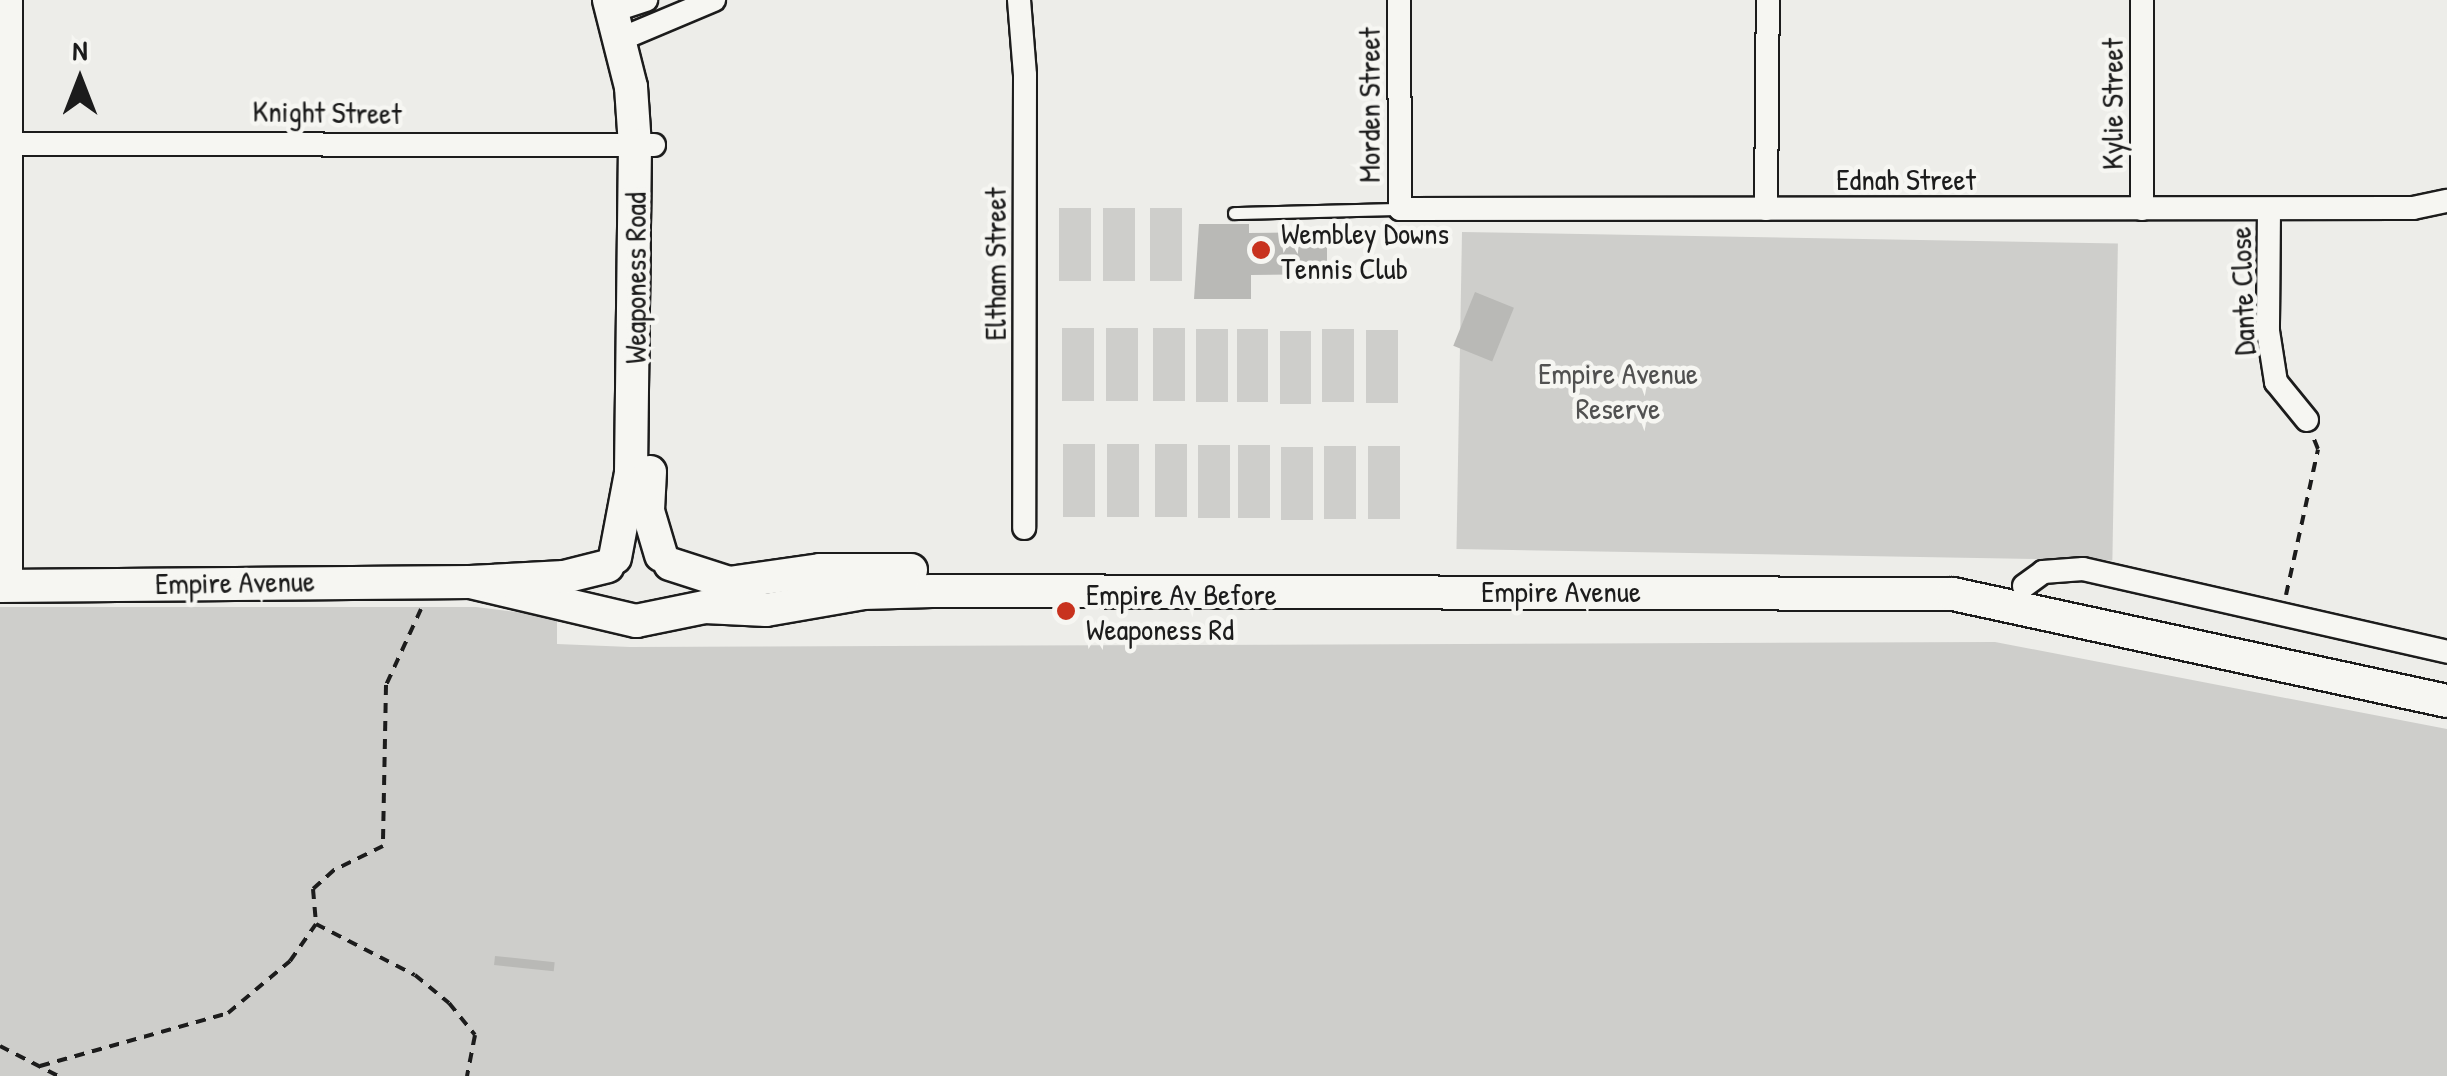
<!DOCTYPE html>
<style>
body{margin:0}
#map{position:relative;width:2447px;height:1076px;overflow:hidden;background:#edede9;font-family:"Patrick Hand",sans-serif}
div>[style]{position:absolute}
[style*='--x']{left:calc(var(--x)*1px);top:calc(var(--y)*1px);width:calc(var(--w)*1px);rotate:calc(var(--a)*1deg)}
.green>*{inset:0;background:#cececb;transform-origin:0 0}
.building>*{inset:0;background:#b9b9b6;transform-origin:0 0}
.path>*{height:4px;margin-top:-2px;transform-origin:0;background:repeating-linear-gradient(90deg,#1c1c1c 0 10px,transparent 0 18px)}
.roads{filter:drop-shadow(2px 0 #1c1c1c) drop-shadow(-2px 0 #1c1c1c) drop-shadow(0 2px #1c1c1c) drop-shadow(0 -2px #1c1c1c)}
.service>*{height:11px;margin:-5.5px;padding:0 5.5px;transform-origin:5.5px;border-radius:5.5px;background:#f6f6f2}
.minor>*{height:22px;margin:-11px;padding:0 11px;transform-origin:11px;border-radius:11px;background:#f6f6f2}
.secondary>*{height:32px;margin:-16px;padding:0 16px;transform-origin:16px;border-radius:16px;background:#f6f6f2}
.dots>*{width:28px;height:28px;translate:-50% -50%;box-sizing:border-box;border:5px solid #f6f6f2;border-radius:50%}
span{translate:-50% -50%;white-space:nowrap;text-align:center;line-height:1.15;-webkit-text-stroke:9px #f6f6f2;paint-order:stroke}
.street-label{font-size:30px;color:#1c1c1c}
.poi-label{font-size:30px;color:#1c1c1c}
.left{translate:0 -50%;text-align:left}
.park-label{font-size:30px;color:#515151}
.north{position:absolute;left:30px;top:30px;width:100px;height:100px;-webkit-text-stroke:8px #f6f6f2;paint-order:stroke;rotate:0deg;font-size:28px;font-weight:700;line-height:40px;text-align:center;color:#1c1c1c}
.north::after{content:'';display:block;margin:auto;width:35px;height:45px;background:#1c1c1c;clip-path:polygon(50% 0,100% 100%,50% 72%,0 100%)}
</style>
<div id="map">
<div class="green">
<div style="left:1059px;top:208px;width:32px;height:73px"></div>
<div style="left:1103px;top:208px;width:32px;height:73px"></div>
<div style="left:1150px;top:208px;width:32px;height:73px"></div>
<div style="left:1462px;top:232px;width:656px;height:317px;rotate:1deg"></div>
<div style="left:1062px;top:328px;width:32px;height:73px"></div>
<div style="left:1106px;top:328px;width:32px;height:73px"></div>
<div style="left:1153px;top:328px;width:32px;height:73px"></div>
<div style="left:1196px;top:329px;width:32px;height:73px"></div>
<div style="left:1237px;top:329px;width:31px;height:73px"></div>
<div style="left:1322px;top:329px;width:32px;height:73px"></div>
<div style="left:1366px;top:330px;width:32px;height:73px"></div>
<div style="left:1280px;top:331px;width:31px;height:73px"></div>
<div style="left:1063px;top:444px;width:32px;height:73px"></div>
<div style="left:1107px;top:444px;width:32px;height:73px"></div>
<div style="left:1155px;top:444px;width:32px;height:73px"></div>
<div style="left:1198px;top:445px;width:32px;height:73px"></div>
<div style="left:1270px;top:445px;width:73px;height:32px;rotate:90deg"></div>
<div style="left:1324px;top:446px;width:32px;height:73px"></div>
<div style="left:1368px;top:446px;width:32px;height:73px"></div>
<div style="left:1281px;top:447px;width:32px;height:73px"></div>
<div style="clip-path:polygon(0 607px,476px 607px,557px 617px,557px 644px,630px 647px,1995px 642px,2447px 729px,2447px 1076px,0 1076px)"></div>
</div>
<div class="building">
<div style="clip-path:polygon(1199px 224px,1249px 224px,1249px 233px,1327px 232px,1327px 266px,1337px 266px,1337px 274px,1251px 275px,1251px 299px,1194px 299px)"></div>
<div style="left:1475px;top:292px;width:42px;height:58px;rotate:22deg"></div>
<div style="left:495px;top:956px;width:60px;height:9px;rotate:6deg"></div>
</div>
<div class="path">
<div style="--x:2286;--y:595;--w:149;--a:-77.6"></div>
<div style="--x:2318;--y:449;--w:11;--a:-112"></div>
<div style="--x:421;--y:609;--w:84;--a:114.7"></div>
<div style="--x:386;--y:685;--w:161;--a:91.1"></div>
<div style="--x:383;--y:846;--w:55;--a:153.9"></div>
<div style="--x:334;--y:870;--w:28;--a:138"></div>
<div style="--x:313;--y:889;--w:35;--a:85"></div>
<div style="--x:316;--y:924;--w:111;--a:27.3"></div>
<div style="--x:415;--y:975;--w:44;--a:39.5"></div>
<div style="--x:449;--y:1003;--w:41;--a:50.9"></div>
<div style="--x:475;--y:1035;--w:42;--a:101"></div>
<div style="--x:0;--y:1046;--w:65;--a:27.3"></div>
<div style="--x:40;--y:1066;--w:195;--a:-15.7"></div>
<div style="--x:228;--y:1013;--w:81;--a:-40"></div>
<div style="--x:290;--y:961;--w:45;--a:-54.9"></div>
</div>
<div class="roads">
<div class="service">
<div style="--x:1234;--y:213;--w:166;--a:-1.4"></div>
</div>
<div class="minor">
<div style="--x:1019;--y:0;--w:75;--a:85.4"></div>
<div style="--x:1025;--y:75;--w:453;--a:90.1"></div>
<div style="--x:1399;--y:0;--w:209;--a:89.7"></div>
<div style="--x:1400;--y:209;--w:1013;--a:-0.06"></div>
<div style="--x:2413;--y:208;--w:35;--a:-12"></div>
<div style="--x:612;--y:11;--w:36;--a:-18"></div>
<div style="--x:621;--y:39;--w:101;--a:-22.8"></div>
<div style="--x:0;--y:144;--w:654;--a:0.09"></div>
<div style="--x:1766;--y:209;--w:209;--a:-89.5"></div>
<div style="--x:2142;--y:209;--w:209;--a:-90"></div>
<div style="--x:2269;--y:209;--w:122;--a:90.5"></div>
<div style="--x:2268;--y:331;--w:52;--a:81.1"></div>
<div style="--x:2276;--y:382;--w:49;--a:50.8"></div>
<div style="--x:11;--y:586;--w:586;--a:-90"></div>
<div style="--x:2024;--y:586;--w:24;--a:-36"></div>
<div style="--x:2043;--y:572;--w:40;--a:-4.3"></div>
<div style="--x:2083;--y:569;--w:373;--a:12.8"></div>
</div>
<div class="secondary">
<div style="--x:609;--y:0;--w:90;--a:75.8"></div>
<div style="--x:631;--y:87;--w:58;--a:86.1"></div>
<div style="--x:635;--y:145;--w:328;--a:90.7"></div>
<div style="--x:631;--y:473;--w:86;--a:100.7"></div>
<div style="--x:650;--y:472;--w:39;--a:93"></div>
<div style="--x:648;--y:511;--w:46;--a:73.5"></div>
<div style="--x:670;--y:564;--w:62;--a:17.9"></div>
<div style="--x:729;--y:583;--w:92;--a:-8.1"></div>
<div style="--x:820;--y:570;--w:91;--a:0"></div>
<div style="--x:470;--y:582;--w:171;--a:13.2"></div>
<div style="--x:636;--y:621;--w:70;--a:-11.5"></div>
<div style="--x:705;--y:607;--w:61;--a:2.8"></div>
<div style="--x:766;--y:610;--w:98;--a:-9.9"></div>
<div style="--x:863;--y:593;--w:69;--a:-1.7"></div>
<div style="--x:932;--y:591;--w:1021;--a:0.17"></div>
<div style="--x:1953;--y:594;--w:505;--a:12.22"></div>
<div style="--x:0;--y:586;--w:470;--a:-0.5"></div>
<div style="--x:470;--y:582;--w:94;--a:-3"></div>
<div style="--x:564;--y:577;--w:45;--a:-14"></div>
</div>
</div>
<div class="dots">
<div style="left:1261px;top:250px;background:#c8321e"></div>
<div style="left:1066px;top:611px;background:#c8321e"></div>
</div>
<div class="street-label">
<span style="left:2112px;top:104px;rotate:-90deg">Kylie Street</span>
<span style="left:1369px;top:105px;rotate:-90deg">Morden Street</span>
<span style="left:327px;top:112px;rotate:1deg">Knight Street</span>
<span style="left:1906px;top:179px">Ednah Street</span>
<span style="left:995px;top:264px;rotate:-90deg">Eltham Street</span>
<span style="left:635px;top:278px;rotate:-90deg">Weaponess Road</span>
<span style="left:2242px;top:291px;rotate:-92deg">Dante Close</span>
<span style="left:235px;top:582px;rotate:-1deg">Empire Avenue</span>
<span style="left:1561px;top:591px">Empire Avenue</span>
</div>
<div class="poi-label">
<span class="left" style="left:1281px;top:250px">Wembley Downs<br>Tennis Club</span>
<span class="left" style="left:1086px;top:611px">Empire Av Before<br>Weaponess Rd</span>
</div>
<div class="park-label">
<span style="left:1618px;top:390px">Empire Avenue<br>Reserve</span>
</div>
<div class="north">N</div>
</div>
